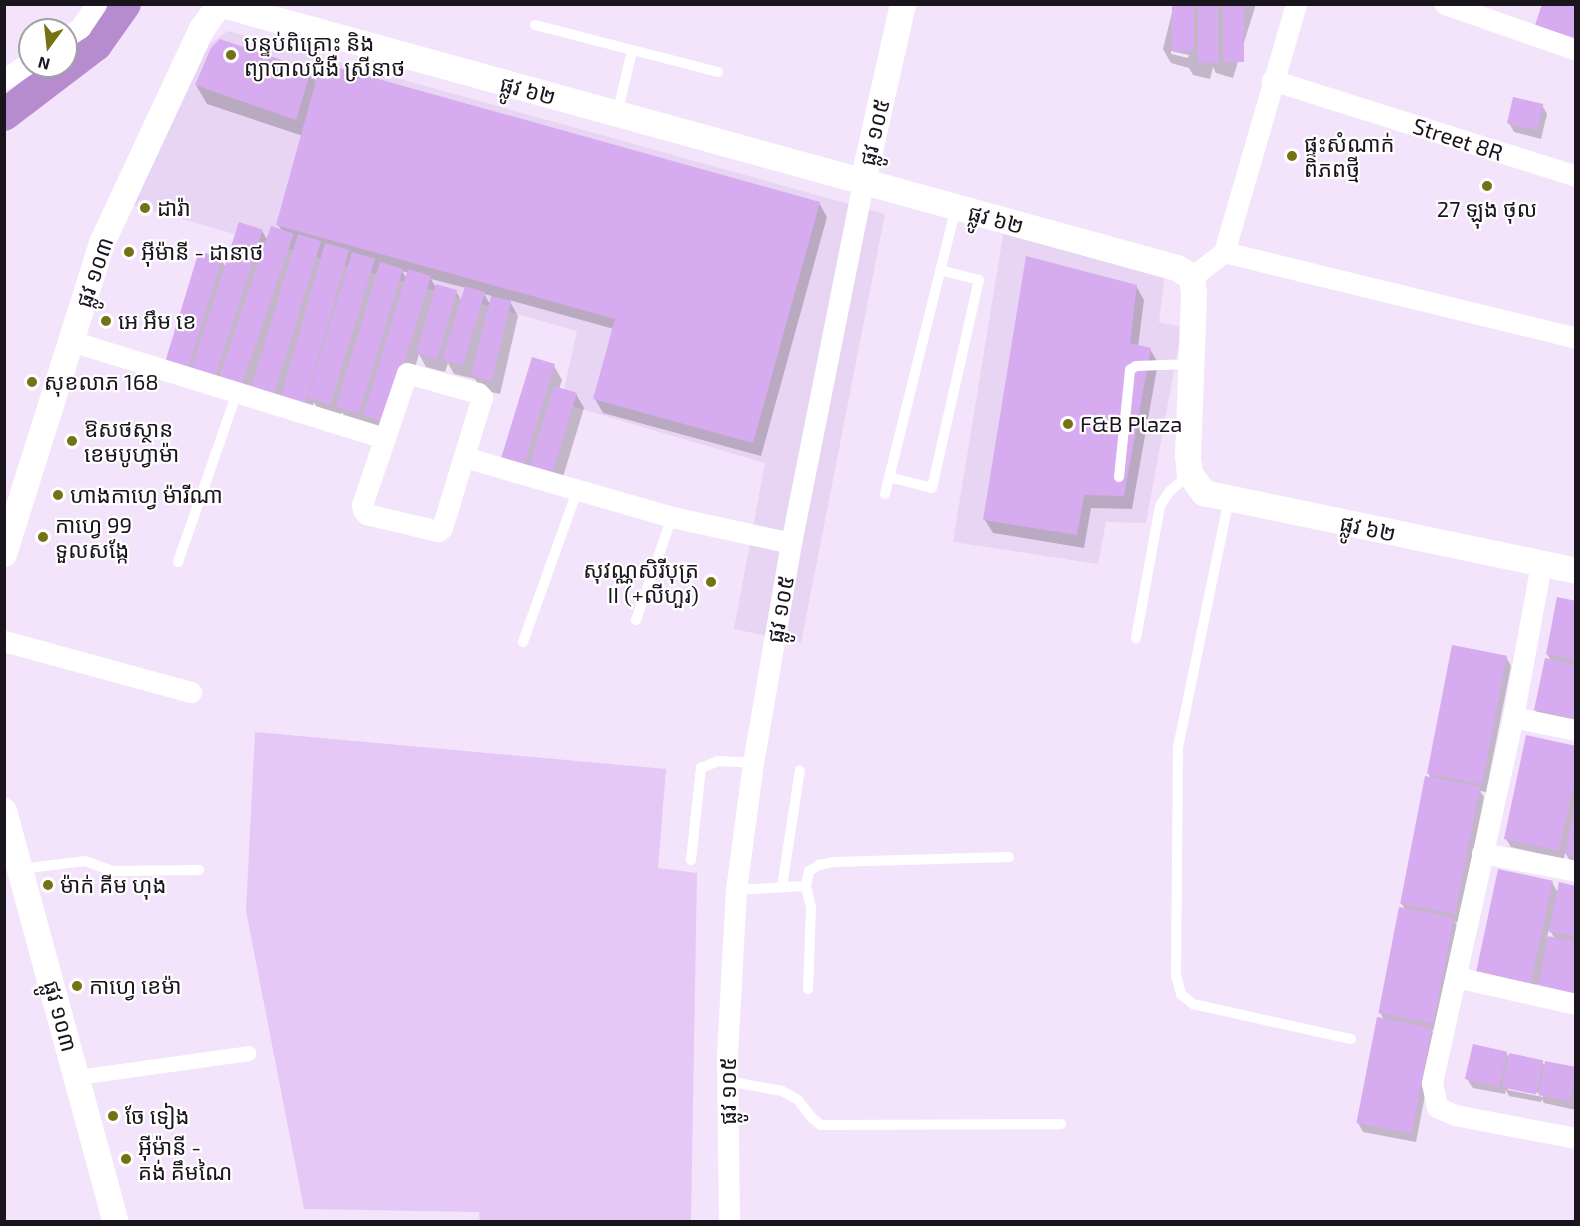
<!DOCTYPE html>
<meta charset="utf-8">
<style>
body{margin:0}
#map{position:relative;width:1580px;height:1226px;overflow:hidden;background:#f3e4fb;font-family:"Exo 2","Noto Sans Khmer",sans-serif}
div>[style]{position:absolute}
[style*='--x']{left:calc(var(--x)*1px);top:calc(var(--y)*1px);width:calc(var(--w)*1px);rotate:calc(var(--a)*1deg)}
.built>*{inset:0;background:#e8d5f3}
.green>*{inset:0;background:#e6c8f6}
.shadow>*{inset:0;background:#0003}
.river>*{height:32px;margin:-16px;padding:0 16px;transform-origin:16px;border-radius:16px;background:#b78cce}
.building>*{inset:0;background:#d7abef;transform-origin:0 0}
.service>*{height:10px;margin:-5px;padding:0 5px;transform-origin:5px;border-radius:5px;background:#fff}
.pedestrian>*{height:15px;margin:-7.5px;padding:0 7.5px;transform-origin:7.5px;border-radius:7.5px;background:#fff}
.minor>*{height:21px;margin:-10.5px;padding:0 10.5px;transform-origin:10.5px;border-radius:10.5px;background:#fff}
.tertiary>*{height:26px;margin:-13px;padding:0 13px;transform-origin:13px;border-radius:13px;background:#fff}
.dots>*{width:16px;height:16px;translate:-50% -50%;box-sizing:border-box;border:3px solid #fff;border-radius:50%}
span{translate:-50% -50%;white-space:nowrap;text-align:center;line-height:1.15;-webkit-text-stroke:4.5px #fff;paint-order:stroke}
.poi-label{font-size:22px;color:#1a151d}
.left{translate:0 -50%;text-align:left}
.right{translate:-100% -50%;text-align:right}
.street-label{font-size:22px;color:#1a151d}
.frame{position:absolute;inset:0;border:6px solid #1a151d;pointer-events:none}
.north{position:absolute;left:18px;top:18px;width:60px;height:60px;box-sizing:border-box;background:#fff;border:2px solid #a3a1a5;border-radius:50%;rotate:195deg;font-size:16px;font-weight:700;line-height:24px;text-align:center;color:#1a151d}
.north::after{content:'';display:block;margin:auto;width:21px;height:27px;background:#747215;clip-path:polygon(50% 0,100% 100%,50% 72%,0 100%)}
</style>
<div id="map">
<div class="built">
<div style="clip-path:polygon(228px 31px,885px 214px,801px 643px,734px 629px,765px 463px,561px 403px,577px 331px,132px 205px,209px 44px)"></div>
<div style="clip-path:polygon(1005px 223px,1166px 266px,1159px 322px,1182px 327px,1146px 523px,1106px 522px,1098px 564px,953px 542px)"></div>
</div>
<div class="green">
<div style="clip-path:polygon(255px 732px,666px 769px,658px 868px,697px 873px,691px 1221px,480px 1222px,479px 1212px,304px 1209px,246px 911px)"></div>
</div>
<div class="shadow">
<div style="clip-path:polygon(evenodd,1174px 4px,1256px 4px,1233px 78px,1216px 73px,1213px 67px,1210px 79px,1193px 75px,1189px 68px,1171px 63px,1163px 49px,1174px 4px,1171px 51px,1189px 55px,1188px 58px,1171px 54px,1171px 51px)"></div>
<div style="clip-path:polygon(evenodd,310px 71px,317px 83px,819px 203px,827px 217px,761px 456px,603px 413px,595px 399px,614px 329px,509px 300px,518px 316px,500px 394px,481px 390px,475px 379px,454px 374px,448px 363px,445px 372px,426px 367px,419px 354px,395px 436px,374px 430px,369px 422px,368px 427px,347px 421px,342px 412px,340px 418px,319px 412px,314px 402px,308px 422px,176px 383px,221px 259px,227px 269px,262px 231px,268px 241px,282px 231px,278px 225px,303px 136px,207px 104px,196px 85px,310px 71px,402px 271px,409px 273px,407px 279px,402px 271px,310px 71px,431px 279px,466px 288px,462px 301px,456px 292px,435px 286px,431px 279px,310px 71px,484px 294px,492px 296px,490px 304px,484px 294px)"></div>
<div style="clip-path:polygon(1542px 105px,1547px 114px,1541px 139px,1514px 132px,1509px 123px)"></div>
<div style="clip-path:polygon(1136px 286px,1144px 300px,1138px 347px,1150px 349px,1158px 363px,1132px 509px,1091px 508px,1084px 548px,993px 533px,985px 520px)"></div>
<div style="clip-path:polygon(554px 366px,562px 380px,559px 389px,576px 394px,584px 408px,558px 493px,509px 478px)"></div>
<div style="clip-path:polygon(1576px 602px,1576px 726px,1541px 719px,1535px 710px,1551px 661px,1547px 654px)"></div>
<div style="clip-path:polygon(1506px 657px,1511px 666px,1486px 792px,1480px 791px,1484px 797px,1459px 923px,1455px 922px,1458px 928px,1438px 1032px,1432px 1030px,1436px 1039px,1416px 1142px,1363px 1132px,1358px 1123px,1384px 1020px,1380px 1012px,1405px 909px,1401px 903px,1431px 779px,1428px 772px)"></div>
<div style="clip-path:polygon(1576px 747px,1576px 864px,1571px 863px,1565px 852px,1564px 859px,1511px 847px,1506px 839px)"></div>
<div style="clip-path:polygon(evenodd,1552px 882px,1558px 893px,1576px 887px,1576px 1001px,1545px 995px,1538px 983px,1535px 993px,1483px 981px,1552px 882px,1549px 929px,1555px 939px,1547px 938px,1549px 929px)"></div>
<div style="clip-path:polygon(evenodd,1506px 1053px,1510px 1059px,1542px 1062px,1545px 1066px,1576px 1069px,1576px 1110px,1544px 1103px,1542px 1099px,1541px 1102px,1509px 1096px,1506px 1090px,1505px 1094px,1473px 1088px,1467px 1079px,1506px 1053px,1508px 1087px,1544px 1094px,1543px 1097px,1508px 1090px,1508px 1087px)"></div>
</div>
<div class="river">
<div style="--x:4;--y:115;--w:116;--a:-37.3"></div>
<div style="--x:96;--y:45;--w:50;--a:-54.7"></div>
</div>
<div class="building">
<div style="left:1172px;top:4px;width:22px;height:47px"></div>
<div style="left:1198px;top:4px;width:20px;height:59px"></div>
<div style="left:1223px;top:4px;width:21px;height:58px"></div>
<div style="clip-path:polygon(1542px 4px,1576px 4px,1576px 39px,1535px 25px)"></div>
<div style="clip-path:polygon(220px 39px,311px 70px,296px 120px,195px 85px,211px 48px)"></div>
<div style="clip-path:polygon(321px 63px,820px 202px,753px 443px,593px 399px,615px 319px,276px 225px)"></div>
<div style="left:1513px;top:97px;width:31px;height:27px;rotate:13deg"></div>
<div style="left:239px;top:222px;width:25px;height:161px;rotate:18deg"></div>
<div style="left:271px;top:226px;width:24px;height:167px;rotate:19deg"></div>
<div style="left:298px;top:234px;width:24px;height:165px;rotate:17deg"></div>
<div style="left:325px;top:243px;width:25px;height:166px;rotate:16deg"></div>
<div style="left:199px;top:251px;width:24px;height:123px;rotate:17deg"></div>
<div style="left:352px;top:252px;width:24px;height:152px;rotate:17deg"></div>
<div style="clip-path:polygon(1026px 256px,1137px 285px,1130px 343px,1151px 348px,1124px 496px,1084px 495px,1077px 535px,983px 520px)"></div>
<div style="left:380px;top:262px;width:24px;height:151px;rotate:17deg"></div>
<div style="left:408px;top:269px;width:24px;height:153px;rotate:17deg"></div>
<div style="left:436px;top:284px;width:22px;height:72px;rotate:16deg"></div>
<div style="left:465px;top:286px;width:21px;height:77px;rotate:17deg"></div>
<div style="left:491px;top:296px;width:21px;height:82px;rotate:14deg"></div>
<div style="left:532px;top:357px;width:24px;height:113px;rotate:17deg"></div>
<div style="left:554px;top:386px;width:24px;height:91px;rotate:17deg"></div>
<div style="clip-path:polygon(1557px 597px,1576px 601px,1576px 660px,1546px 654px)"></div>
<div style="left:1452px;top:645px;width:56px;height:131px;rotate:11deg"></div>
<div style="clip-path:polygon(1545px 658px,1576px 665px,1576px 719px,1534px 710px)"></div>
<div style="clip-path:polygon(1526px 735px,1576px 746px,1576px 774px,1559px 851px,1504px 839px)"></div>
<div style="left:1425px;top:776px;width:56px;height:130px;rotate:11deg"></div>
<div style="clip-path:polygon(1574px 807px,1576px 807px,1576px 856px,1565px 854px)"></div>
<div style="left:1498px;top:869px;width:56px;height:105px;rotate:12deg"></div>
<div style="clip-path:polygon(1559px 882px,1576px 886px,1576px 937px,1549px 932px)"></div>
<div style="left:1399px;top:907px;width:56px;height:108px;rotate:11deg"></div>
<div style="clip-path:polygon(1548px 936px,1576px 942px,1576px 994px,1538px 986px)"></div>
<div style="left:1377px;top:1017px;width:56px;height:108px;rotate:11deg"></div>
<div style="left:1473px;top:1044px;width:35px;height:36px;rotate:13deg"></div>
<div style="left:1509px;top:1053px;width:35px;height:35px;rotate:12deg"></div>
<div style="left:1545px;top:1061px;width:32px;height:35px;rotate:11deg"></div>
</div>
<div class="service">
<div style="--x:535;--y:25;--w:189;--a:14.4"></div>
<div style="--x:617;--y:114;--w:65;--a:-76.6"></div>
<div style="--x:889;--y:477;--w:44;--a:14.3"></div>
<div style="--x:932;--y:488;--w:213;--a:-77.3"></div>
<div style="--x:979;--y:280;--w:40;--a:-165.6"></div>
<div style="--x:1119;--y:477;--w:108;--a:-84.1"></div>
<div style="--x:1130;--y:370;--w:7;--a:-34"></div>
<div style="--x:1136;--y:366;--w:55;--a:-2.1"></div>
<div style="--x:885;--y:494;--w:296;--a:-76.1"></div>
<div style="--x:1229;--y:499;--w:253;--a:101.6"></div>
<div style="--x:1178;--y:747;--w:228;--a:90.5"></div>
<div style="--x:1176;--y:975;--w:20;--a:75"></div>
<div style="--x:1181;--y:994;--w:16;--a:40"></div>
<div style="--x:1193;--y:1004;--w:162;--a:12.5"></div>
<div style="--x:178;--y:562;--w:179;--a:-70.8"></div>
<div style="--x:636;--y:620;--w:109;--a:-70.7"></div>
<div style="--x:1136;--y:638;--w:134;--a:-79.7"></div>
<div style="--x:1160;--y:506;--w:17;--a:-57"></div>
<div style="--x:1169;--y:492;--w:28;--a:-41"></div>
<div style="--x:523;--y:642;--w:160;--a:-70.3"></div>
<div style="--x:691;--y:860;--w:93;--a:-83.8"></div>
<div style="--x:701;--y:768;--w:18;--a:-22"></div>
<div style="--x:718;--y:761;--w:35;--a:3"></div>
<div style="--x:21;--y:869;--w:64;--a:-7.1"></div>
<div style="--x:85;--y:861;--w:30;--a:20"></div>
<div style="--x:113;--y:871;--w:86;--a:-0.7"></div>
<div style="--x:806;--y:886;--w:15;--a:-79"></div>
<div style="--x:809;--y:871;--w:12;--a:-31"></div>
<div style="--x:819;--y:865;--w:14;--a:-12"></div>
<div style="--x:833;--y:862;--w:176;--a:-1.6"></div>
<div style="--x:782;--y:887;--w:118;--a:-81.3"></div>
<div style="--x:736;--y:890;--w:70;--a:-3.3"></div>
<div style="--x:806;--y:886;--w:23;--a:77"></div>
<div style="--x:811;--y:908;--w:81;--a:92.1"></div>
<div style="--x:727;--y:1081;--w:56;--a:10.3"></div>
<div style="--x:782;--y:1091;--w:18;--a:29"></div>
<div style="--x:798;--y:1100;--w:23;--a:52"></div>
<div style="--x:812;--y:1118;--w:11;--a:38"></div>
<div style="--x:821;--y:1125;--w:240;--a:-0.2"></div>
</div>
<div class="pedestrian">
<div style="--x:78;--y:1077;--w:172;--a:-8"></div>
</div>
<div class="minor">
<div style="--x:1445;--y:4;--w:139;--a:19.3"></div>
<div style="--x:66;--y:37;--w:17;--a:-33"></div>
<div style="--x:80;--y:28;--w:29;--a:-56"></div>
<div style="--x:4;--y:79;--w:31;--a:-33"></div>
<div style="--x:1272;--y:80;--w:319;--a:17.5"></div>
<div style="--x:1224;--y:252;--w:362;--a:13.7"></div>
<div style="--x:1192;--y:277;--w:41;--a:-38"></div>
<div style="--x:1224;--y:252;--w:258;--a:-73.8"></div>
<div style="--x:71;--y:341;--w:328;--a:17.2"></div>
<div style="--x:407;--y:373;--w:74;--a:15.7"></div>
<div style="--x:478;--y:393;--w:6;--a:45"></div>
<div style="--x:482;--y:397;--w:137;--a:107"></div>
<div style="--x:442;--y:528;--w:5;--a:143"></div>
<div style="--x:438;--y:531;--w:74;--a:-166.7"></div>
<div style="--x:366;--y:514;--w:5;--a:-127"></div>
<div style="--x:363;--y:510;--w:5;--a:-101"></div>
<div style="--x:362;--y:505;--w:139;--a:-71.2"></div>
<div style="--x:464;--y:457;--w:216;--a:16.1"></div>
<div style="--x:672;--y:517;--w:122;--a:12.3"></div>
<div style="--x:1541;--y:564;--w:156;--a:100.4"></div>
<div style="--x:1513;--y:717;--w:375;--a:102.5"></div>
<div style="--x:1432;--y:1083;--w:25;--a:78"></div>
<div style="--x:1437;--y:1107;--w:20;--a:24"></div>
<div style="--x:1455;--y:1115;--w:123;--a:10.8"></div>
<div style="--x:4;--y:641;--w:194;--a:15.3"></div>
<div style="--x:1513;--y:717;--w:64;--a:11.7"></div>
<div style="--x:1482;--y:853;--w:96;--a:10.8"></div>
<div style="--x:1456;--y:977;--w:123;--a:12.7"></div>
<div style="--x:729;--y:1222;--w:167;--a:-90.7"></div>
<div style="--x:727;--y:1055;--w:165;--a:-86.9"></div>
<div style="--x:736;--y:890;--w:128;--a:-82.4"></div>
<div style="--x:753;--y:763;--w:223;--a:-80.2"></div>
<div style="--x:791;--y:543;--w:368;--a:-78.7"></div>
</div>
<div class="tertiary">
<div style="--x:219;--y:4;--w:994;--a:15.41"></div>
<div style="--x:1177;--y:268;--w:17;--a:31"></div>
<div style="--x:1192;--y:277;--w:17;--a:83"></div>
<div style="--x:1194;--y:294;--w:162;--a:92.1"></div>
<div style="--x:1188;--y:456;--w:18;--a:84"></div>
<div style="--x:1190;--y:474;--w:24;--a:54"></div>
<div style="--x:1204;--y:493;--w:380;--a:11.8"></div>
<div style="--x:863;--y:182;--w:182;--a:-77.3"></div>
<div style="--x:4;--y:554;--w:326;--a:-72.5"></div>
<div style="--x:102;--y:243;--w:236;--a:-65"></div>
<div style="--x:202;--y:29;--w:31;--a:-54"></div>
<div style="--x:4;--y:811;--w:426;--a:74.8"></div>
</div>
<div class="dots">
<div style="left:231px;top:55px;background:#747215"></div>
<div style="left:1292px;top:156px;background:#747215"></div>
<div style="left:1487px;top:186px;background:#747215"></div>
<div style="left:145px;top:208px;background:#747215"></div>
<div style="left:129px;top:252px;background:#747215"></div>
<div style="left:106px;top:321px;background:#747215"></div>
<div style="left:32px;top:382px;background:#747215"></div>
<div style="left:1068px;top:424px;background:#747215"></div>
<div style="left:72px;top:441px;background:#747215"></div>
<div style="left:58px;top:495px;background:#747215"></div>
<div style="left:43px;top:537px;background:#747215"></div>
<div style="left:711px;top:582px;background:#747215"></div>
<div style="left:48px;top:885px;background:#747215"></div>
<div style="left:77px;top:986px;background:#747215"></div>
<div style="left:113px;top:1116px;background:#747215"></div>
<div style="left:126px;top:1159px;background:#747215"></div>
</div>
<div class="poi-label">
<span class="left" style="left:244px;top:55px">បន្ទប់ពិគ្រោះ និង<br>ព្យាបាលជំងឺ ស្រីនាថ</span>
<span class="left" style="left:1304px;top:156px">ផ្ទះសំណាក់<br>ពិភពថ្មី</span>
<span class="left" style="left:157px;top:208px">ដារ៉ា</span>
<span style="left:1487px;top:209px">27 ឡុង ថុល</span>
<span class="left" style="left:141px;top:252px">អ៊ីម៉ានី - ដានាថ</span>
<span class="left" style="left:118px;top:321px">អេ អឹម ខេ</span>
<span class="left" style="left:44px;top:382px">សុខលាភ 168</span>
<span class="left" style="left:1080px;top:424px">F&amp;B Plaza</span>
<span class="left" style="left:84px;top:441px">ឱសថស្ថាន<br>ខេមបូហ្វាម៉ា</span>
<span class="left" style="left:70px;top:495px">ហាងកាហ្វេ ម៉ារីណា</span>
<span class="left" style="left:55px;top:537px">កាហ្វេ 99<br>ទួលសង្កែ</span>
<span class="right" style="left:699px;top:582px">សុវណ្ណសិរីបុត្រ<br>II (+លីហួរ)</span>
<span class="left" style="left:60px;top:885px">ម៉ាក់ គីម ហុង</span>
<span class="left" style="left:89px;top:986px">កាហ្វេ ខេម៉ា</span>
<span class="left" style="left:125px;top:1116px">ចែ ទៀង</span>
<span class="left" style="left:138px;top:1159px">អ៊ីម៉ានី -<br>គង់ គឹមណៃ</span>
</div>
<div class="street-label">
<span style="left:528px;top:90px;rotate:15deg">ផ្លូវ ៦២</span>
<span style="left:874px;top:132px;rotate:-77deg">ផ្លូវ ១០៥</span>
<span style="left:1458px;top:139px;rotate:18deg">Street 8R</span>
<span style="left:996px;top:219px;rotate:15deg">ផ្លូវ ៦២</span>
<span style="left:94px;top:272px;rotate:-71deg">ផ្លូវ ១០៣</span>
<span style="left:1368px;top:528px;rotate:12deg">ផ្លូវ ៦២</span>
<span style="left:780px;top:609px;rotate:-80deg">ផ្លូវ ១០៥</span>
<span style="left:61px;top:1016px;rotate:75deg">ផ្លូវ ១០៣</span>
<span style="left:728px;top:1091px;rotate:-90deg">ផ្លូវ ១០៥</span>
</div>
<div class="frame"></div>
<div class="north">N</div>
</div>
